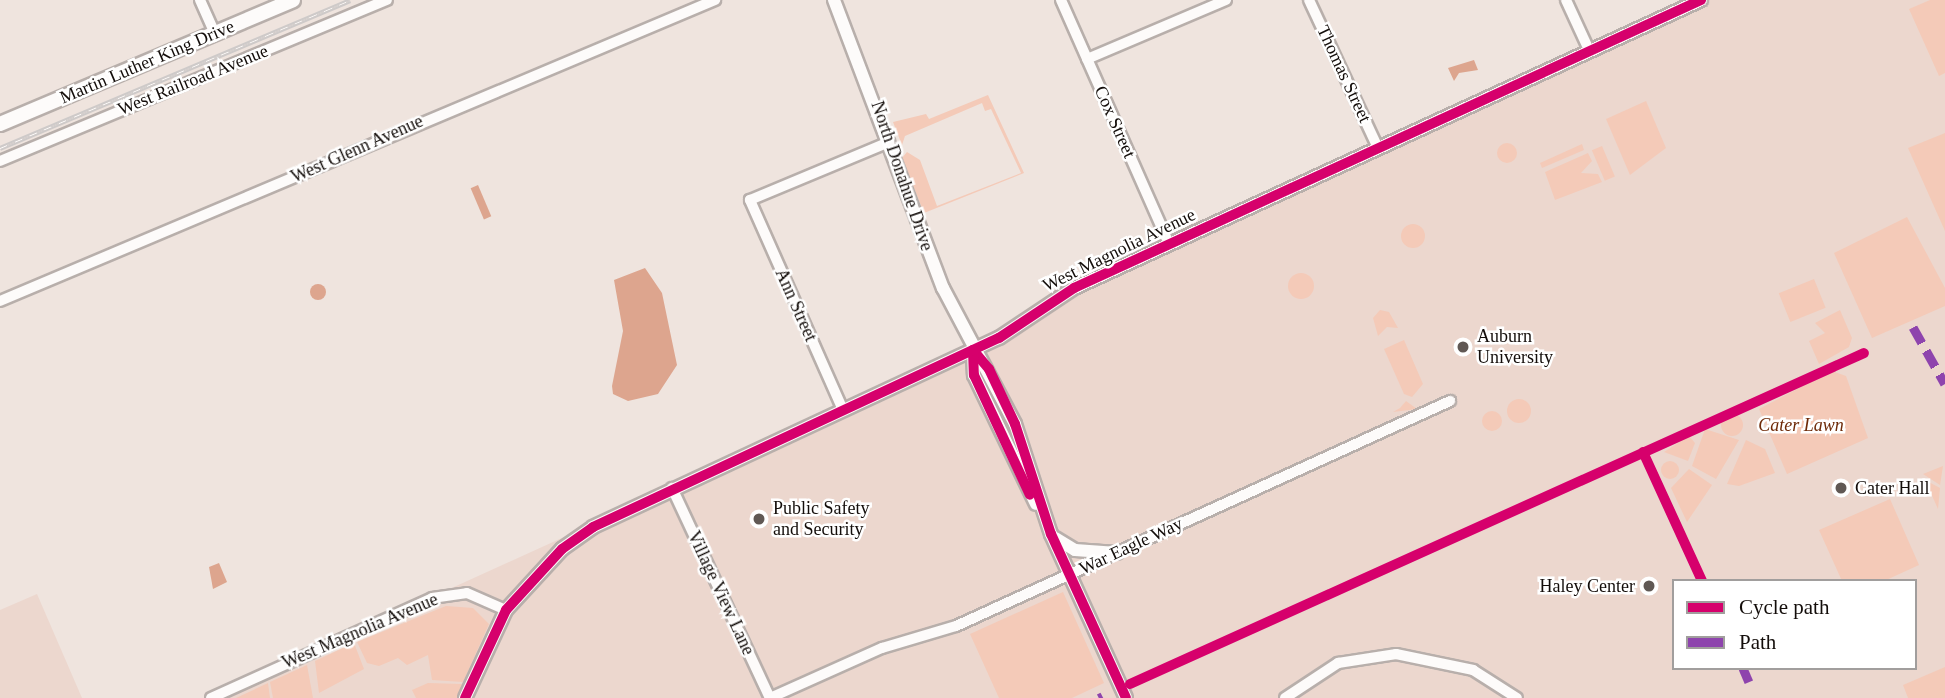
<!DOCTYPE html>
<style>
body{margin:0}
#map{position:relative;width:1945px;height:698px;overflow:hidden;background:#efe4de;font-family:Georgia,serif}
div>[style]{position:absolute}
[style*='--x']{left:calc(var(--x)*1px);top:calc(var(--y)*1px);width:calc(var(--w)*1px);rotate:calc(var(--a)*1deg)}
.built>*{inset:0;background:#ecd7ce}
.green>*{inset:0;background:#f4cab8;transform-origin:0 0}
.round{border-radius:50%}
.water>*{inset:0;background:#dda58e;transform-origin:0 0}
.roads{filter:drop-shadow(2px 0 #b8afab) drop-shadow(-2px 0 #b8afab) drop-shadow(0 2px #b8afab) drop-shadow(0 -2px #b8afab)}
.minor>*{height:10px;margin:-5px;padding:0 5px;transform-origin:5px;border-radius:5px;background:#fdfbfa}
.tertiary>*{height:12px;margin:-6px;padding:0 6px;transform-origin:6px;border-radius:6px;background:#fdfbfa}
.secondary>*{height:14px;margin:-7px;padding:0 7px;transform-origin:7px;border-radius:7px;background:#fdfbfa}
.rail>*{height:5px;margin-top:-2.5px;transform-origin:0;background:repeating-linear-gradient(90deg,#fff 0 8px,#cecac9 0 16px);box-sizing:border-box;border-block:2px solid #cecac9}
.quiet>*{height:9px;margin-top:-4.5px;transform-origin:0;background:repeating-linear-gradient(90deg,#8e44ad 0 18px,transparent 0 27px)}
.cycleway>*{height:10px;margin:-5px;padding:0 5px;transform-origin:5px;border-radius:5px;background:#d6006c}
.dots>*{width:19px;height:19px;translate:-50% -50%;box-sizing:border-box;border:4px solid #fff;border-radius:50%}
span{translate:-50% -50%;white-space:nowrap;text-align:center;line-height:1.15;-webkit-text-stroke:5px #fff;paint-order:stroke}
.street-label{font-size:18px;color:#130d0a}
.poi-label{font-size:18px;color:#130d0a}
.left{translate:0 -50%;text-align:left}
.right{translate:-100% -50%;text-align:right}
.park-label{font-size:18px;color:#6e2a08;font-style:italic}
.legend{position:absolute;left:1672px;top:579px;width:245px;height:91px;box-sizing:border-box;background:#fff;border:2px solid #a19e9d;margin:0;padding:9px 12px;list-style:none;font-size:21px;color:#130d0a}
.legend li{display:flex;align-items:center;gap:14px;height:35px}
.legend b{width:35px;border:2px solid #a19e9d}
</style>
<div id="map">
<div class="built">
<div style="clip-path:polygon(evenodd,1701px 0,1945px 0,1945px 698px,210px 698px,988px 344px,1054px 298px,1701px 0,1674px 581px,1915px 581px,1915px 668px,1674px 668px,1674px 581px)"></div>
<div style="clip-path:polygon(37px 594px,82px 698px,0 698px,0 610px)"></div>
</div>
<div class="green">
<div style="clip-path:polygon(1930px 0,1945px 0,1945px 73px,1939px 76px,1909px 9px)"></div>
<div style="clip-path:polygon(988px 95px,1024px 173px,924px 213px,902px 158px,907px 152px,920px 160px,937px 206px,1021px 173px,991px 109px,985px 111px,982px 103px,905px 136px,902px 145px,893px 122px,926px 114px,929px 119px)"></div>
<div style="clip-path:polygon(1646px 101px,1666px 148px,1630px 175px,1606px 119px)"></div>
<div style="clip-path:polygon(1945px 133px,1945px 231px,1908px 148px)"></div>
<div class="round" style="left:1497px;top:143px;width:20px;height:20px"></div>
<div style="clip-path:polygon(1582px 144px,1584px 150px,1542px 168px,1540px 163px)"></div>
<div style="left:1602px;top:146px;width:33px;height:11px;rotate:67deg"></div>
<div style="clip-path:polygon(1588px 153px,1592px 161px,1581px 173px,1598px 174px,1602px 182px,1555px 200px,1545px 172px)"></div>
<div style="clip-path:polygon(1907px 217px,1945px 288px,1945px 306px,1872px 338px,1834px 253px)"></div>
<div class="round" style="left:1401px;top:224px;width:24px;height:24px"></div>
<div class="round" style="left:1288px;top:273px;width:26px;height:26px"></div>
<div style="left:1814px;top:279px;width:31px;height:38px;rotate:68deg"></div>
<div style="clip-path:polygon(1380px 310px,1389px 312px,1398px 328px,1387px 327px,1378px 336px,1373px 318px)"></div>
<div style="clip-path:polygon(1840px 310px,1852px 338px,1849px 347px,1819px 364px,1809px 341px,1825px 333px,1815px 323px)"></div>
<div style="clip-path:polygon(1404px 340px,1423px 384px,1412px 397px,1404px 394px,1384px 349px)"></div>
<div style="clip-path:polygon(1832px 371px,1846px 376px,1868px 438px,1787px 474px,1759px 409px)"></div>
<div class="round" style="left:1507px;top:399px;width:24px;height:24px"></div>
<div style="clip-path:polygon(1406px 401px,1417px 409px,1393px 412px,1400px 408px)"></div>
<div class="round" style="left:1482px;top:411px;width:20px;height:20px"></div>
<div class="round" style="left:1721px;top:414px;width:22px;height:22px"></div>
<div style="clip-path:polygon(1705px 429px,1739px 440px,1716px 479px,1692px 466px)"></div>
<div style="clip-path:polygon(1689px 436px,1695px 443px,1688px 461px,1664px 452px)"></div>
<div style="clip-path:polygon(1746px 440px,1765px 449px,1775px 473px,1739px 486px,1727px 484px)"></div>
<div class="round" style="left:1661px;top:461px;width:18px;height:18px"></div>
<div style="clip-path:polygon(1943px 466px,1940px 485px,1923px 474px)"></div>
<div style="clip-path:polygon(1689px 469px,1712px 485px,1687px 522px,1671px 488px)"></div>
<div style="clip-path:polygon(1925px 480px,1940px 488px,1938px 509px)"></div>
<div style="clip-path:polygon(1890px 499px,1919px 565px,1884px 581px,1842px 581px,1819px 530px)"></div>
<div style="clip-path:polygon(1063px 592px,1104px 683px,1072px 698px,999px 698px,970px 634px)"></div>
<div style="clip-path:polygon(446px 606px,473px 608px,489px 624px,463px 682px,432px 680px,428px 655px,407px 665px,398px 658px,379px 666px,367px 663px,357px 642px)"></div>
<div style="clip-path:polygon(354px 643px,364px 669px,319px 693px,315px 661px)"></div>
<div style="clip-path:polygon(307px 665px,313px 698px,273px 698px,270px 682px)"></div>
<div style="clip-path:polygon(1945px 667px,1945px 698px,1908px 698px,1903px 685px)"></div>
<div style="clip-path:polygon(268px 683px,270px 698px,236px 698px)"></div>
<div style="clip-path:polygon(428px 683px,462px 684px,458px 698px,416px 698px,412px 690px)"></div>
</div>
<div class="water">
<div style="clip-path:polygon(1474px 60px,1478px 70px,1459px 73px,1454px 81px,1448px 68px)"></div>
<div style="left:478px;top:185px;width:34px;height:8px;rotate:67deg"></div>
<div style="clip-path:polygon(645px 268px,662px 293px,677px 365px,658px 394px,628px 401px,613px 394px,612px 386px,623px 331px,614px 280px)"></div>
<div class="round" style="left:310px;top:284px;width:16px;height:16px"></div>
<div style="clip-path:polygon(219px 563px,227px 582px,213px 589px,209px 567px)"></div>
</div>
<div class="roads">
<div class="minor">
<div style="--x:200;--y:0;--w:36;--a:66"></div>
<div style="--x:1061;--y:0;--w:267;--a:66.1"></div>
<div style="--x:1309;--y:0;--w:163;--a:65"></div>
<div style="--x:1566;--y:0;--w:55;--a:65.3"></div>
<div style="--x:1087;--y:59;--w:151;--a:-23"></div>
<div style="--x:0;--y:161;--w:419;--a:-22.6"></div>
<div style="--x:0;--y:301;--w:776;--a:-22.83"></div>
<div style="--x:843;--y:410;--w:230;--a:-113.9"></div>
<div style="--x:750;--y:200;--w:151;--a:-22.6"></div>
<div style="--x:672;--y:488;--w:232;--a:65"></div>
<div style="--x:211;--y:698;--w:243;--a:-24.3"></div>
<div style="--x:432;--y:598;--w:35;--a:-8"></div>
<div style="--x:467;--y:593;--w:43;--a:23.6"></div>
<div style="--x:770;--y:698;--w:123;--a:-24.1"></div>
<div style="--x:882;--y:648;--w:77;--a:-16.6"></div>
<div style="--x:956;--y:626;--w:543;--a:-24.49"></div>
<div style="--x:1285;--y:698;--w:64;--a:-33.4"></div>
<div style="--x:1338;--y:663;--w:59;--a:-8.8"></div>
<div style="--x:1396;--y:654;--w:79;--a:11.7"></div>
<div style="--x:1473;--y:670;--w:52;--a:32.5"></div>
</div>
<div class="tertiary">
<div style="--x:834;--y:0;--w:308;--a:69.3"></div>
<div style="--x:943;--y:288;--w:154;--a:62.1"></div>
<div style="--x:1015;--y:424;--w:116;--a:71.9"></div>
<div style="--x:1051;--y:534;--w:180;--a:65.4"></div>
<div style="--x:973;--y:350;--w:25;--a:88"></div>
<div style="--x:974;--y:375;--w:143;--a:64.3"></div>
<div style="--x:1055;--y:538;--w:23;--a:31"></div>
<div style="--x:1075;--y:550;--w:42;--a:4.1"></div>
<div style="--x:465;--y:698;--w:97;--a:-65"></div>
<div style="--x:506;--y:610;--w:83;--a:-47.4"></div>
<div style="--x:562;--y:549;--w:38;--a:-35"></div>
<div style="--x:593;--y:527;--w:448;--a:-25"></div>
<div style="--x:999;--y:338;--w:90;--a:-33.7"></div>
<div style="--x:1074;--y:288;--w:690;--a:-24.67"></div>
</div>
<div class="secondary">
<div style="--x:0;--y:124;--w:318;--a:-22.9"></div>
</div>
</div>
<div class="rail">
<div style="--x:0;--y:148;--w:380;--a:-22.9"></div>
</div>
<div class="quiet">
<div style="--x:1913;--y:327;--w:65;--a:60.7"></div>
<div style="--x:1743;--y:668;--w:15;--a:67"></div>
<div style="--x:1099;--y:698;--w:4;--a:-27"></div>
</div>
<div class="cycleway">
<div style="--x:973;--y:350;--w:25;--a:50"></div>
<div style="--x:989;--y:369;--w:61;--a:64.7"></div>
<div style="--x:1015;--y:424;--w:116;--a:71.9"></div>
<div style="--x:1051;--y:534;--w:180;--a:65.4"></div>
<div style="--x:973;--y:350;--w:25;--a:88"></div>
<div style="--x:974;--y:375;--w:132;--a:65"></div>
<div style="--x:1643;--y:452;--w:142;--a:65.4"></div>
<div style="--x:1130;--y:684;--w:805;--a:-24.27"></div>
<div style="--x:465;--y:698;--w:97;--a:-65"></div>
<div style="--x:506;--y:610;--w:83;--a:-47.4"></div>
<div style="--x:562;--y:549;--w:38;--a:-35"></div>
<div style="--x:593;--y:527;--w:448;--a:-25"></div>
<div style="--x:999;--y:338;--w:90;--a:-33.7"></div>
<div style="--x:1074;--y:288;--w:690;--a:-24.67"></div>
</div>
<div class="dots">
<div style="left:1463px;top:347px;background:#605854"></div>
<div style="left:1841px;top:488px;background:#605854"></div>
<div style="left:759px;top:519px;background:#605854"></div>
<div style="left:1649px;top:586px;background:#605854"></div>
</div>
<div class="street-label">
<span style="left:147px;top:62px;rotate:-23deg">Martin Luther King Drive</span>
<span style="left:1344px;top:74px;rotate:65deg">Thomas Street</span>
<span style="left:193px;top:80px;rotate:-22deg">West Railroad Avenue</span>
<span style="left:1115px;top:122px;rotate:66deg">Cox Street</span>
<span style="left:357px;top:149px;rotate:-24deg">West Glenn Avenue</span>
<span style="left:902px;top:176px;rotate:71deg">North Donahue Drive</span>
<span style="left:1119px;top:250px;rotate:-26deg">West Magnolia Avenue</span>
<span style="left:796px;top:305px;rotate:66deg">Ann Street</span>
<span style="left:1131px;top:546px;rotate:-25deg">War Eagle Way</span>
<span style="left:721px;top:593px;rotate:65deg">Village View Lane</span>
<span style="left:360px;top:631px;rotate:-23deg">West Magnolia Avenue</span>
</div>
<div class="poi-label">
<span class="left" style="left:1477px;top:347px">Auburn<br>University</span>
<span class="left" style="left:1855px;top:488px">Cater Hall</span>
<span class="left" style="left:773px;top:519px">Public Safety<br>and Security</span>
<span class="right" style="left:1635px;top:586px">Haley Center</span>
</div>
<div class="park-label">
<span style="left:1801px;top:425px">Cater Lawn</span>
</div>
<ul class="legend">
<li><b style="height:9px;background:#d6006c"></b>Cycle path</li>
<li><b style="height:9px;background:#8e44ad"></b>Path</li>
</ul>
</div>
